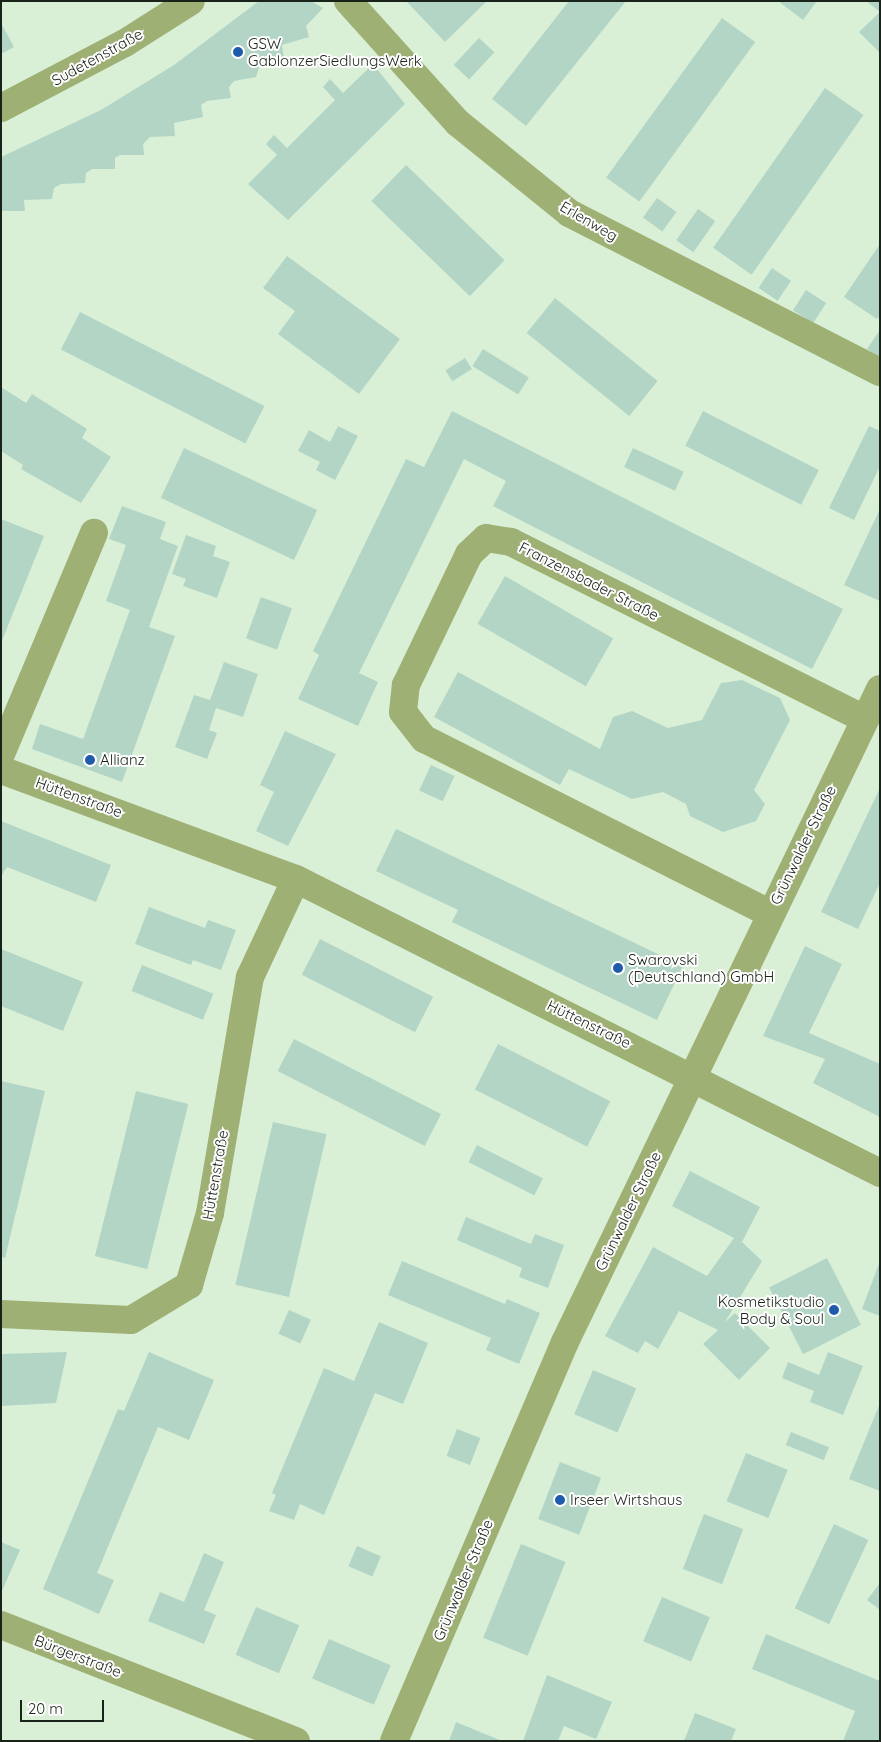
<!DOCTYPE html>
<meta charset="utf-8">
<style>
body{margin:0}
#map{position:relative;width:881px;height:1742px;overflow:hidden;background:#d9f0d7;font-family:Quicksand,sans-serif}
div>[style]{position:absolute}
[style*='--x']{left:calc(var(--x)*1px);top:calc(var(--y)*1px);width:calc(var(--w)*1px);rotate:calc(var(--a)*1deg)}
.building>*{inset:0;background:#b3d5c6;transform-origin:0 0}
.minor>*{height:28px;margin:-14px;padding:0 14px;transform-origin:14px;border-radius:14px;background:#9fb075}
.dots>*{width:14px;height:14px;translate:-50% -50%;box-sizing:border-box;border:2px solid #fff;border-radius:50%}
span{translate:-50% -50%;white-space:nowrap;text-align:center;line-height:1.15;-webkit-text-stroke:4px #fff;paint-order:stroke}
.poi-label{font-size:15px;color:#1a231a}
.left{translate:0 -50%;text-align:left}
.right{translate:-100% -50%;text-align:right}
.street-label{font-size:15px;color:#1a231a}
.frame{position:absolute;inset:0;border:2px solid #1a231a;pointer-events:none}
.scale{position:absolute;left:20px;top:1700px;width:84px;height:22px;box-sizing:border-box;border:2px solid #1a231a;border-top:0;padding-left:6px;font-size:15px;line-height:18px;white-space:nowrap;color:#1a231a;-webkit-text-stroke:4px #fff;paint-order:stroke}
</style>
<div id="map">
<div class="building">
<div style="clip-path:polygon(259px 1px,311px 1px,323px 8px,306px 26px,309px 37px,282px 45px,284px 59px,261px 61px,256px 77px,234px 81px,229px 87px,231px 98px,207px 101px,201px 105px,203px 117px,174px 123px,175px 136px,150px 137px,143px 144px,144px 155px,120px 155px,115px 158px,115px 169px,92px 169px,86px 173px,85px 183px,61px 184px,54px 188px,52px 199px,24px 200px,25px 211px,1px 211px,1px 157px,101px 110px,174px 65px)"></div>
<div style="clip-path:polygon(406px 1px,487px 1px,445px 42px)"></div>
<div style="clip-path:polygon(569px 1px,626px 1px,526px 126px,492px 99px)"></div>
<div style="clip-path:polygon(778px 1px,817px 1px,803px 20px)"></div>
<div style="clip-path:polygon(866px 1px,880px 1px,880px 12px)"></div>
<div style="clip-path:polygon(880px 12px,880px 53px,859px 32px)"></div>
<div style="left:722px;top:18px;width:41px;height:197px;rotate:36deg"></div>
<div style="clip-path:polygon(1px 23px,14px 47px,1px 54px)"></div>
<div style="left:479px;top:38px;width:21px;height:37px;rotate:43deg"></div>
<div style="clip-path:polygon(373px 64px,405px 104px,288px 220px,248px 184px,277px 155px,266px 144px,274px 135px,287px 148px,335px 100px,323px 87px,330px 79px,343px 93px)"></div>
<div style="left:825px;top:88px;width:47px;height:195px;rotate:35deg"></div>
<div style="left:406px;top:165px;width:137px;height:50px;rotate:44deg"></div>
<div style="left:657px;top:198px;width:24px;height:24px;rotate:36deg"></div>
<div style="left:698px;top:209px;width:21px;height:38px;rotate:35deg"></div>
<div style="clip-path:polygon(880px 244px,880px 316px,877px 319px,844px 297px)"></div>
<div style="clip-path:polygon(287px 256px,400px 339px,359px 394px,278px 334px,295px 311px,263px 288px)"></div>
<div style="left:772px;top:268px;width:23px;height:24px;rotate:34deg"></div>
<div style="left:806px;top:290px;width:24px;height:24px;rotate:33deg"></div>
<div style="left:555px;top:298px;width:132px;height:45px;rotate:39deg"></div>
<div style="left:80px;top:312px;width:207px;height:42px;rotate:27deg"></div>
<div style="clip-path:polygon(880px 330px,880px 358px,867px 349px)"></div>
<div style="left:483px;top:349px;width:54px;height:20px;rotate:32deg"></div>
<div style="left:465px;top:358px;width:13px;height:23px;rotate:58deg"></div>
<div style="clip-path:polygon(1px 387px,26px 403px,32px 394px,87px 429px,82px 438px,111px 457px,81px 503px,21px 469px,23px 465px,1px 451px)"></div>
<div style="clip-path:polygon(452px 411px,843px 609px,812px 669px,493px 506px,506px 481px,464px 459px,359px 673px,378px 682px,358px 726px,298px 699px,319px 655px,313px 651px,406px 459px,424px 467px)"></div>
<div style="left:703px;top:411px;width:130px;height:39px;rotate:27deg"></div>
<div style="clip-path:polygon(338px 426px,358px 436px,335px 480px,316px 470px,320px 462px,298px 451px,309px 430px,330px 442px)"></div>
<div style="clip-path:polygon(869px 426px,880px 431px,880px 466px,854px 520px,829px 508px)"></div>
<div style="left:184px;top:448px;width:147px;height:55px;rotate:25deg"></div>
<div style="left:633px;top:448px;width:56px;height:21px;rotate:25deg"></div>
<div style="clip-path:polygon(122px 506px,166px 522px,160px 539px,178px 546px,149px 627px,175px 636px,122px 782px,32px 749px,40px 724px,83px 739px,130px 610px,106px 601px,126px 545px,109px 539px)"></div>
<div style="clip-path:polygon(880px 509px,880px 601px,844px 585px)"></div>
<div style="clip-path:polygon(1px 519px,44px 536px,1px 643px)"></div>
<div style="clip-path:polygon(186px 535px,216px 546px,213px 556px,230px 562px,217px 598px,183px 586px,186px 579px,172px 574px)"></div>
<div style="left:505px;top:576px;width:125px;height:55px;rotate:30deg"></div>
<div style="left:261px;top:597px;width:33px;height:44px;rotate:20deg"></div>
<div style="clip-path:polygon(224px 662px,258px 674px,243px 717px,216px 708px,209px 730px,217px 733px,207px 759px,175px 747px,194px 695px,210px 700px)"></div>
<div style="clip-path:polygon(458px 672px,600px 749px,613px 717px,632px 711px,668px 728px,702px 720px,721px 683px,742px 680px,780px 698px,790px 720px,754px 790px,765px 804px,756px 821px,723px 832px,690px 816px,686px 804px,663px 792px,632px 799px,569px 769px,560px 785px,434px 717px)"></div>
<div style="clip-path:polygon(285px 731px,336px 754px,288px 846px,256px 831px,274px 792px,260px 785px)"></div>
<div style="left:431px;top:765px;width:26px;height:28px;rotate:25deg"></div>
<div style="clip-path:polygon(880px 788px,880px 883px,858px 929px,821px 912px)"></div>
<div style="clip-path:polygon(1px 821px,111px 865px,96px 902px,7px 867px,1px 877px)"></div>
<div style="clip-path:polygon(396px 829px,683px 966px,657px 1020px,452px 922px,458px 910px,376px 871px)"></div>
<div style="clip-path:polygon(149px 907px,205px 928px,208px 920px,236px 930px,221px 970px,193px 960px,191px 965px,135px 944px)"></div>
<div style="left:320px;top:939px;width:127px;height:40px;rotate:27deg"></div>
<div style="clip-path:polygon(805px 946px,842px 964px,809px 1033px,880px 1064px,880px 1117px,813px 1083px,825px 1059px,763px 1036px)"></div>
<div style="clip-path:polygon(1px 949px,83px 982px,63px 1031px,1px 1006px)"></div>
<div style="left:142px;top:965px;width:77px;height:28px;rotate:22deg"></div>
<div style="left:294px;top:1039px;width:165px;height:36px;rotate:27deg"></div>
<div style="left:498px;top:1044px;width:126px;height:51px;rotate:27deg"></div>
<div style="clip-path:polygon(1px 1081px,45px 1091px,5px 1258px,1px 1257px)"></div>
<div style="left:136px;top:1091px;width:54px;height:170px;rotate:14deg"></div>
<div style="left:273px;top:1122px;width:55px;height:167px;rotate:13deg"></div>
<div style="left:477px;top:1145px;width:74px;height:19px;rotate:27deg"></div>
<div style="clip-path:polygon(690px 1171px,760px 1207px,742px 1242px,762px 1261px,725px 1322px,735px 1313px,770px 1348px,739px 1380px,703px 1344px,718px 1330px,679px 1311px,658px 1349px,645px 1341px,638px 1353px,605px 1336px,653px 1247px,707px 1276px,734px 1238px,672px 1206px)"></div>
<div style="clip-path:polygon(466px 1217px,531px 1244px,535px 1234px,564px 1245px,548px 1288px,519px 1277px,522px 1268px,457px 1240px)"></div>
<div style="left:827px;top:1258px;width:75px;height:65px;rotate:63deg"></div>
<div style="clip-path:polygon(402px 1261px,505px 1304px,507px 1299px,540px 1313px,519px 1364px,486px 1350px,491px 1338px,388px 1295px)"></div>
<div style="clip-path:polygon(880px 1261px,880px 1316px,862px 1309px)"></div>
<div style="left:289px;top:1310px;width:24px;height:26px;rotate:24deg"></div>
<div style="clip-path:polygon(379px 1322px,428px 1343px,403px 1404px,375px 1393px,324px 1515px,300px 1504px,294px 1520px,269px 1511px,276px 1495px,272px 1493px,324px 1368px,354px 1381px)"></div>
<div style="clip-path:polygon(67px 1352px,56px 1403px,1px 1406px,1px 1354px)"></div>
<div style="clip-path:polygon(149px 1352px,214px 1380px,189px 1440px,158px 1427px,97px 1573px,114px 1580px,99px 1614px,43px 1589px,118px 1409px,124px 1411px)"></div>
<div style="clip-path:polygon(828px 1352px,863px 1366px,843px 1415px,810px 1402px,814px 1391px,782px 1378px,788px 1362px,819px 1375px)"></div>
<div style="left:593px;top:1370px;width:47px;height:48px;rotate:23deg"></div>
<div style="clip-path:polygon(880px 1403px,880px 1491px,849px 1479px)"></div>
<div style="left:457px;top:1429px;width:25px;height:29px;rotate:21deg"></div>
<div style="left:791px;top:1432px;width:41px;height:14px;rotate:22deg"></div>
<div style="left:746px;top:1453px;width:45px;height:52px;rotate:22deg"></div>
<div style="left:560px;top:1462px;width:44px;height:61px;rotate:21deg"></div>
<div style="left:704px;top:1514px;width:42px;height:59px;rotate:21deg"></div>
<div style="left:834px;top:1524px;width:38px;height:93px;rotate:25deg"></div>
<div style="clip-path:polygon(1px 1542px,20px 1550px,1px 1593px)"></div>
<div style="left:521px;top:1544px;width:48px;height:101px;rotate:22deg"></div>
<div style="left:357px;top:1546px;width:26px;height:22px;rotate:23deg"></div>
<div style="clip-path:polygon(204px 1553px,224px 1562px,204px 1610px,216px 1615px,204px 1644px,148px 1621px,160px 1592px,184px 1602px)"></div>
<div style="clip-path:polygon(880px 1583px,880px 1610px,867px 1600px)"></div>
<div style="left:662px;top:1597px;width:52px;height:48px;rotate:23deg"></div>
<div style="left:256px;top:1607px;width:47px;height:52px;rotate:23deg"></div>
<div style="clip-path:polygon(766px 1634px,880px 1681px,880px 1741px,843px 1741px,855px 1711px,752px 1669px)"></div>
<div style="left:329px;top:1639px;width:67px;height:43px;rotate:23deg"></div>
<div style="clip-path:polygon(547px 1675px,612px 1702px,596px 1739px,564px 1726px,558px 1741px,523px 1741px)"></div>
<div style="clip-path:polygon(695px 1713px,736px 1729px,731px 1741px,684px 1741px)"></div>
<div style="clip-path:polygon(456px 1722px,502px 1741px,449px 1741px)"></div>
</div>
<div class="minor">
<div style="--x:348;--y:1;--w:164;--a:48"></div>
<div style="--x:458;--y:123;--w:143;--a:39"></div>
<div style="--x:569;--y:213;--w:349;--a:27.1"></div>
<div style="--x:1;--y:108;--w:140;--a:-27.7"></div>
<div style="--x:125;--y:43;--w:78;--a:-32.5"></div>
<div style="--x:1;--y:754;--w:240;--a:-67.2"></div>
<div style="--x:1;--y:770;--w:314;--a:20.3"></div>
<div style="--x:296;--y:879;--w:654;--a:26.72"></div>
<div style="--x:769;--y:913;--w:386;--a:-153.2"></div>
<div style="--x:424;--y:739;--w:34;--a:-128"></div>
<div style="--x:403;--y:712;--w:27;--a:-84"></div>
<div style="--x:406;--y:685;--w:145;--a:-64.3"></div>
<div style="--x:469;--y:554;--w:23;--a:-43"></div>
<div style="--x:486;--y:538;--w:25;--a:9"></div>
<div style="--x:511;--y:542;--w:396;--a:26.6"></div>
<div style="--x:1;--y:1314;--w:130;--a:2.6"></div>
<div style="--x:131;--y:1320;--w:68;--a:-31.1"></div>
<div style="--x:189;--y:1285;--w:75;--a:-73.7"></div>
<div style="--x:210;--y:1213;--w:239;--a:-80.4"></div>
<div style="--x:250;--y:977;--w:108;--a:-64.9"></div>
<div style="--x:1;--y:1625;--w:317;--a:21.5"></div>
<div style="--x:394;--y:1741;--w:434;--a:-66.8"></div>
<div style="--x:565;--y:1342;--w:725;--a:-64.25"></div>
</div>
<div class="dots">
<div style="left:238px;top:52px;background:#1e5bad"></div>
<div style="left:90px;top:760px;background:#1e5bad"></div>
<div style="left:618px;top:968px;background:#1e5bad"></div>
<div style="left:834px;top:1310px;background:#1e5bad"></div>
<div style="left:560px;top:1500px;background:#1e5bad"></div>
</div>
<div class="poi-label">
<span class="left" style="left:248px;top:52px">GSW<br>GablonzerSiedlungsWerk</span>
<span class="left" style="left:100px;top:760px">Allianz</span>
<span class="left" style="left:628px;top:968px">Swarovski<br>(Deutschland) GmbH</span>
<span class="right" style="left:824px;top:1310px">Kosmetikstudio<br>Body &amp; Soul</span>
<span class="left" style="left:570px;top:1500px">Irseer Wirtshaus</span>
</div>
<div class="street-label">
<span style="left:97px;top:57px;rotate:-29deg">Sudetenstraße</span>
<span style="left:589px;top:221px;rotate:30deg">Erlenweg</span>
<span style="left:589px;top:581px;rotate:27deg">Franzensbader Straße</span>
<span style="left:79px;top:797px;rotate:20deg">Hüttenstraße</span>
<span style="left:803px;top:845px;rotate:-64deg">Grünwalder Straße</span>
<span style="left:589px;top:1024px;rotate:26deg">Hüttenstraße</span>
<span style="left:215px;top:1175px;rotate:-80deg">Hüttenstraße</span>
<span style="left:628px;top:1211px;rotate:-64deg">Grünwalder Straße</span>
<span style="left:463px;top:1580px;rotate:-67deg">Grünwalder Straße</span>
<span style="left:78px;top:1656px;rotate:21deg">Bürgerstraße</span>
</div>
<div class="frame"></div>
<div class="scale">20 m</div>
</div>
